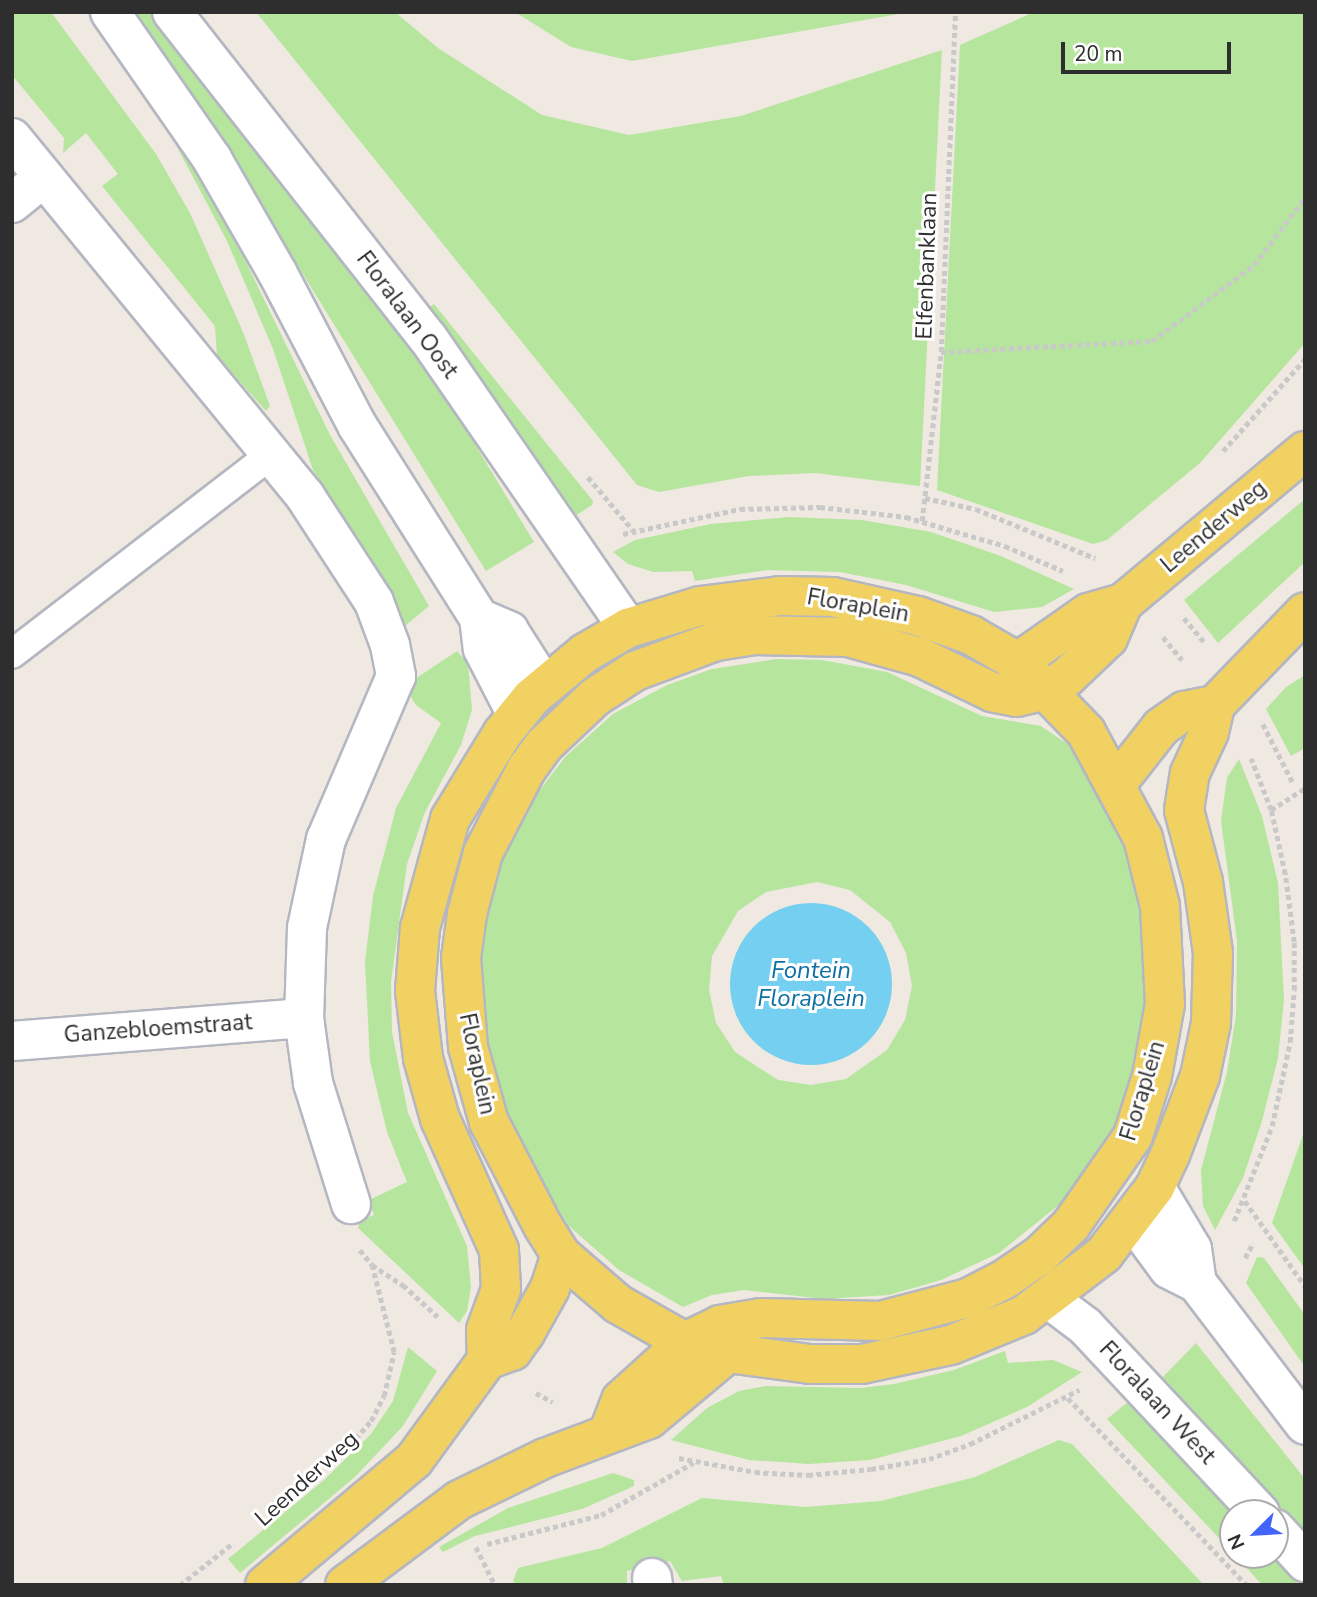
<!DOCTYPE html>
<style>
body{margin:0}
#map{position:relative;width:1317px;height:1597px;overflow:hidden;background:#efe9e1;font-family:"Nunito Sans",sans-serif}
div>[style]{position:absolute}
[style*='--x']{left:calc(var(--x)*1px);top:calc(var(--y)*1px);width:calc(var(--w)*1px);rotate:calc(var(--a)*1deg)}
.green>*{inset:0;background:#b6e59e}
.water>*{inset:0;background:#75cff0}
.round{border-radius:50%}
.path>*{height:4.5px;margin-top:-2.25px;transform-origin:0;background:repeating-linear-gradient(90deg,#c9c9c9 0 5px,transparent 0 8.5px)}
.roads{filter:drop-shadow(2px 0 #b4b7c1) drop-shadow(-2px 0 #b4b7c1) drop-shadow(0 2px #b4b7c1) drop-shadow(0 -2px #b4b7c1)}
.service>*{height:28px;margin:-14px;padding:0 14px;transform-origin:14px;border-radius:14px;background:#fff}
.minor>*{height:38px;margin:-19px;padding:0 19px;transform-origin:19px;border-radius:19px;background:#fff}
.secondary>*{height:38px;margin:-19px;padding:0 19px;transform-origin:19px;border-radius:19px;background:#fff}
.primary>*{height:38px;margin:-19px;padding:0 19px;transform-origin:19px;border-radius:19px;background:#f2d163}
span{translate:-50% -50%;white-space:nowrap;text-align:center;line-height:1.15;-webkit-text-stroke:6px #fff;paint-order:stroke}
.street-label{font-size:23px;color:#2e2e2e}
.water-label{font-size:24px;color:#0d6fa3;font-style:italic}
.frame{position:absolute;inset:0;border:14px solid #2e2e2e;pointer-events:none}
.north{position:absolute;left:1219px;top:1499px;width:70px;height:70px;box-sizing:border-box;background:#fff;border:2px solid #ababab;border-radius:50%;rotate:246deg;font-size:19px;font-weight:700;line-height:28px;text-align:center;color:#2e2e2e}
.north::after{content:'';display:block;margin:auto;width:24px;height:32px;background:#4264fb;clip-path:polygon(50% 0,100% 100%,50% 72%,0 100%)}
.scale{position:absolute;left:1061px;top:42px;width:170px;height:32px;box-sizing:border-box;border:4px solid #2e2e2e;border-top:0;padding-left:9px;font-size:21px;line-height:24px;white-space:nowrap;color:#2e2e2e;-webkit-text-stroke:5px #fff;paint-order:stroke}
</style>
<div id="map">
<div class="green">
<div style="clip-path:polygon(16px 12px,51px 12px,156px 154px,190px 213px,243px 332px,270px 406px,266px 411px,217px 356px,215px 326px,102px 186px,118px 174px,86px 133px,63px 153px,64px 138px,12px 75px,12px 16px)"></div>
<div style="clip-path:polygon(134px 12px,156px 12px,413px 342px,534px 542px,486px 571px,182px 78px)"></div>
<div style="clip-path:polygon(256px 12px,395px 12px,438px 48px,542px 115px,629px 135px,741px 116px,942px 50px,920px 486px,815px 473px,749px 476px,659px 492px,637px 485px)"></div>
<div style="clip-path:polygon(515px 12px,910px 12px,632px 61px,571px 47px)"></div>
<div style="clip-path:polygon(1034px 12px,1305px 12px,1305px 343px,1200px 463px,1107px 540px,1093px 544px,937px 490px,960px 45px)"></div>
<div style="clip-path:polygon(175px 127px,191px 149px,330px 435px,429px 606px,405px 626px,379px 574px,313px 470px,273px 349px,227px 241px,169px 132px)"></div>
<div style="clip-path:polygon(434px 304px,593px 501px,592px 505px,572px 518px,427px 309px)"></div>
<div style="clip-path:polygon(1305px 499px,1305px 562px,1218px 643px,1184px 600px)"></div>
<div style="clip-path:polygon(789px 517px,862px 520px,931px 532px,1001px 556px,1074px 589px,1042px 607px,994px 612px,906px 585px,840px 572px,768px 570px,695px 581px,692px 571px,653px 572px,628px 564px,613px 552px,635px 540px,711px 524px)"></div>
<div style="clip-path:polygon(457px 651px,468px 664px,472px 710px,461px 745px,425px 812px,407px 864px,391px 982px,392px 1032px,408px 1113px,467px 1246px,471px 1287px,467px 1311px,459px 1323px,358px 1228px,360px 1221px,374px 1215px,369px 1200px,407px 1182px,387px 1132px,370px 1061px,365px 962px,373px 896px,396px 808px,441px 723px,416px 705px,411px 697px,412px 681px)"></div>
<div style="clip-path:polygon(evenodd,822px 660px,887px 672px,982px 716px,1041px 726px,1069px 745px,1091px 773px,1124px 838px,1145px 917px,1148px 1005px,1142px 1044px,1113px 1133px,1065px 1200px,999px 1253px,941px 1280px,889px 1295px,824px 1299px,744px 1290px,712px 1295px,683px 1307px,619px 1270px,569px 1226px,516px 1143px,484px 1046px,480px 977px,486px 917px,500px 862px,533px 799px,565px 757px,613px 714px,667px 685px,712px 669px,776px 659px,822px 660px,817px 882px,850px 890px,890px 922px,906px 953px,912px 986px,905px 1020px,887px 1050px,846px 1079px,811px 1085px,778px 1080px,735px 1052px,716px 1023px,709px 990px,712px 956px,738px 911px,766px 892px,817px 882px)"></div>
<div style="clip-path:polygon(1305px 675px,1305px 748px,1291px 756px,1266px 709px,1286px 687px)"></div>
<div style="clip-path:polygon(1239px 759px,1262px 816px,1278px 883px,1284px 1000px,1278px 1058px,1262px 1121px,1243px 1178px,1215px 1230px,1203px 1206px,1201px 1170px,1227px 1072px,1236px 1015px,1237px 941px,1221px 821px,1227px 778px)"></div>
<div style="clip-path:polygon(1305px 1129px,1305px 1269px,1272px 1223px)"></div>
<div style="clip-path:polygon(1257px 1257px,1264px 1258px,1305px 1315px,1305px 1367px,1246px 1283px)"></div>
<div style="clip-path:polygon(1196px 1343px,1305px 1479px,1305px 1534px,1159px 1381px)"></div>
<div style="clip-path:polygon(408px 1347px,437px 1371px,403px 1426px,355px 1477px,240px 1573px,228px 1559px,324px 1480px,371px 1434px,393px 1401px)"></div>
<div style="clip-path:polygon(1005px 1351px,1008px 1363px,1053px 1360px,1082px 1372px,1027px 1407px,961px 1436px,870px 1460px,809px 1464px,749px 1460px,671px 1440px,707px 1408px,739px 1391px,765px 1386px,861px 1388px,894px 1384px,954px 1370px)"></div>
<div style="clip-path:polygon(1128px 1402px,1233px 1513px,1233px 1553px,1107px 1419px)"></div>
<div style="clip-path:polygon(1059px 1440px,1072px 1444px,1204px 1585px,724px 1585px,721px 1576px,682px 1581px,670px 1561px,627px 1571px,627px 1585px,516px 1585px,513px 1581px,518px 1568px,602px 1548px,702px 1498px,805px 1507px,881px 1501px,975px 1477px)"></div>
<div style="clip-path:polygon(613px 1473px,634px 1480px,634px 1486px,582px 1509px,475px 1536px,443px 1552px,439px 1547px,508px 1508px)"></div>
<div style="clip-path:polygon(1235px 1555px,1273px 1555px,1299px 1585px,1262px 1585px)"></div>
</div>
<div class="water">
<div class="round" style="left:730px;top:903px;width:162px;height:162px"></div>
</div>
<div class="path">
<div style="--x:941;--y:352;--w:211;--a:-3"></div>
<div style="--x:1152;--y:341;--w:127;--a:-36.7"></div>
<div style="--x:1254;--y:265;--w:84;--a:-52.7"></div>
<div style="--x:1223;--y:451;--w:123;--a:-48.3"></div>
<div style="--x:588;--y:477;--w:70;--a:49.7"></div>
<div style="--x:925;--y:498;--w:52;--a:12.2"></div>
<div style="--x:976;--y:509;--w:129;--a:22.4"></div>
<div style="--x:922;--y:521;--w:170;--a:-83.6"></div>
<div style="--x:941;--y:352;--w:340;--a:-87.6"></div>
<div style="--x:623;--y:534;--w:120;--a:-12.1"></div>
<div style="--x:740;--y:509;--w:80;--a:-1.4"></div>
<div style="--x:820;--y:507;--w:87;--a:6.6"></div>
<div style="--x:906;--y:517;--w:103;--a:16.3"></div>
<div style="--x:1005;--y:546;--w:63;--a:23.3"></div>
<div style="--x:1184;--y:618;--w:33;--a:50"></div>
<div style="--x:1163;--y:637;--w:30;--a:50"></div>
<div style="--x:1263;--y:724;--w:66;--a:63"></div>
<div style="--x:1271;--y:810;--w:40;--a:-32.9"></div>
<div style="--x:1245;--y:1201;--w:104;--a:54.8"></div>
<div style="--x:1234;--y:1221;--w:102;--a:-68.2"></div>
<div style="--x:1272;--y:1126;--w:86;--a:-77.9"></div>
<div style="--x:1290;--y:1042;--w:52;--a:-85.6"></div>
<div style="--x:1294;--y:990;--w:48;--a:-90"></div>
<div style="--x:1294;--y:942;--w:69;--a:-97.5"></div>
<div style="--x:1285;--y:874;--w:66;--a:-102.3"></div>
<div style="--x:1271;--y:810;--w:55;--a:-111.4"></div>
<div style="--x:360;--y:1250;--w:19;--a:51"></div>
<div style="--x:372;--y:1265;--w:37;--a:33"></div>
<div style="--x:403;--y:1285;--w:47;--a:42.4"></div>
<div style="--x:1245;--y:1258;--w:17;--a:-62"></div>
<div style="--x:536;--y:1393;--w:19;--a:28"></div>
<div style="--x:1068;--y:1398;--w:259;--a:46.3"></div>
<div style="--x:350;--y:1445;--w:32;--a:-49"></div>
<div style="--x:371;--y:1421;--w:28;--a:-63"></div>
<div style="--x:384;--y:1396;--w:45;--a:-77.2"></div>
<div style="--x:394;--y:1352;--w:89;--a:-104.3"></div>
<div style="--x:679;--y:1458;--w:77;--a:10.4"></div>
<div style="--x:755;--y:1472;--w:53;--a:3.2"></div>
<div style="--x:808;--y:1475;--w:63;--a:-5.4"></div>
<div style="--x:871;--y:1469;--w:59;--a:-9.8"></div>
<div style="--x:929;--y:1459;--w:44;--a:-20.1"></div>
<div style="--x:970;--y:1444;--w:122;--a:-26.4"></div>
<div style="--x:487;--y:1544;--w:118;--a:-14.3"></div>
<div style="--x:601;--y:1515;--w:106;--a:-29.5"></div>
<div style="--x:476;--y:1547;--w:42;--a:63.4"></div>
<div style="--x:180;--y:1585;--w:68;--a:-38.4"></div>
</div>
<div class="roads">
<div class="service">
<div style="--x:12;--y:654;--w:328;--a:-37.6"></div>
</div>
<div class="minor">
<div style="--x:12;--y:138;--w:463;--a:50.7"></div>
<div style="--x:305;--y:496;--w:126;--a:56.9"></div>
<div style="--x:374;--y:602;--w:46;--a:69.6"></div>
<div style="--x:390;--y:645;--w:32;--a:79"></div>
<div style="--x:396;--y:676;--w:177;--a:113.2"></div>
<div style="--x:326;--y:839;--w:91;--a:102.1"></div>
<div style="--x:307;--y:928;--w:90;--a:91.9"></div>
<div style="--x:304;--y:1018;--w:66;--a:82.1"></div>
<div style="--x:313;--y:1083;--w:127;--a:72.6"></div>
<div style="--x:12;--y:203;--w:41;--a:-39.1"></div>
<div style="--x:12;--y:1041;--w:293;--a:-4.5"></div>
<div style="--x:652;--y:1578;--w:7;--a:82"></div>
</div>
<div class="secondary">
<div style="--x:110;--y:12;--w:179;--a:55.2"></div>
<div style="--x:212;--y:159;--w:130;--a:60.1"></div>
<div style="--x:277;--y:272;--w:173;--a:62.4"></div>
<div style="--x:357;--y:425;--w:228;--a:57.7"></div>
<div style="--x:479;--y:618;--w:31;--a:83"></div>
<div style="--x:483;--y:649;--w:74;--a:62.7"></div>
<div style="--x:172;--y:12;--w:415;--a:51.9"></div>
<div style="--x:428;--y:338;--w:352;--a:55.4"></div>
<div style="--x:479;--y:618;--w:33;--a:23"></div>
<div style="--x:509;--y:631;--w:65;--a:57.5"></div>
<div style="--x:1155;--y:1187;--w:72;--a:59.2"></div>
<div style="--x:1192;--y:1249;--w:34;--a:82"></div>
<div style="--x:1132;--y:1219;--w:62;--a:53.5"></div>
<div style="--x:1169;--y:1269;--w:31;--a:27"></div>
<div style="--x:1197;--y:1283;--w:178;--a:52.7"></div>
<div style="--x:1049;--y:1299;--w:45;--a:36.9"></div>
<div style="--x:1085;--y:1326;--w:256;--a:46.9"></div>
<div style="--x:1275;--y:1529;--w:45;--a:47.7"></div>
</div>
<div class="primary">
<div style="--x:1123;--y:603;--w:38;--a:113"></div>
<div style="--x:1108;--y:638;--w:57;--a:136.4"></div>
<div style="--x:1067;--y:677;--w:24;--a:147"></div>
<div style="--x:1047;--y:690;--w:31;--a:167"></div>
<div style="--x:1017;--y:697;--w:25;--a:-169"></div>
<div style="--x:992;--y:692;--w:80;--a:-154.1"></div>
<div style="--x:920;--y:657;--w:75;--a:-164.5"></div>
<div style="--x:848;--y:637;--w:93;--a:-178.8"></div>
<div style="--x:755;--y:635;--w:39;--a:171"></div>
<div style="--x:716;--y:641;--w:86;--a:159.7"></div>
<div style="--x:635;--y:671;--w:48;--a:147"></div>
<div style="--x:595;--y:697;--w:70;--a:136.7"></div>
<div style="--x:544;--y:745;--w:29;--a:126"></div>
<div style="--x:527;--y:768;--w:96;--a:117.4"></div>
<div style="--x:483;--y:853;--w:63;--a:104.7"></div>
<div style="--x:467;--y:914;--w:44;--a:97.8"></div>
<div style="--x:461;--y:958;--w:89;--a:85.5"></div>
<div style="--x:468;--y:1047;--w:78;--a:74.4"></div>
<div style="--x:489;--y:1122;--w:117;--a:62.6"></div>
<div style="--x:543;--y:1226;--w:34;--a:58"></div>
<div style="--x:561;--y:1255;--w:75;--a:40.7"></div>
<div style="--x:618;--y:1304;--w:77;--a:29.6"></div>
<div style="--x:685;--y:1342;--w:44;--a:14.3"></div>
<div style="--x:728;--y:1353;--w:83;--a:7.6"></div>
<div style="--x:810;--y:1364;--w:52;--a:0"></div>
<div style="--x:862;--y:1364;--w:91;--a:-12.1"></div>
<div style="--x:951;--y:1345;--w:79;--a:-22.3"></div>
<div style="--x:1024;--y:1315;--w:101;--a:-37.3"></div>
<div style="--x:1104;--y:1254;--w:84;--a:-52.7"></div>
<div style="--x:1155;--y:1187;--w:35;--a:-65"></div>
<div style="--x:1170;--y:1155;--w:85;--a:-69.2"></div>
<div style="--x:1200;--y:1076;--w:54;--a:-78.3"></div>
<div style="--x:1211;--y:1023;--w:70;--a:-88.4"></div>
<div style="--x:1213;--y:953;--w:72;--a:-98"></div>
<div style="--x:1203;--y:882;--w:74;--a:-104.8"></div>
<div style="--x:1184;--y:810;--w:37;--a:-81"></div>
<div style="--x:1190;--y:773;--w:45;--a:-65.1"></div>
<div style="--x:1209;--y:732;--w:28;--a:-77"></div>
<div style="--x:1215;--y:705;--w:129;--a:-45.9"></div>
<div style="--x:1018;--y:662;--w:85;--a:-35"></div>
<div style="--x:1088;--y:613;--w:36;--a:-16"></div>
<div style="--x:1123;--y:603;--w:237;--a:-39.9"></div>
<div style="--x:1117;--y:783;--w:71;--a:-51.8"></div>
<div style="--x:1161;--y:727;--w:28;--a:-35"></div>
<div style="--x:1184;--y:711;--w:32;--a:-11"></div>
<div style="--x:487;--y:1360;--w:27;--a:-20"></div>
<div style="--x:512;--y:1351;--w:22;--a:-54"></div>
<div style="--x:525;--y:1333;--w:51;--a:-60.9"></div>
<div style="--x:550;--y:1288;--w:35;--a:-72"></div>
<div style="--x:265;--y:1585;--w:194;--a:-40"></div>
<div style="--x:414;--y:1460;--w:124;--a:-53.9"></div>
<div style="--x:487;--y:1360;--w:30;--a:-92"></div>
<div style="--x:486;--y:1330;--w:44;--a:-69.9"></div>
<div style="--x:501;--y:1289;--w:39;--a:-93"></div>
<div style="--x:499;--y:1250;--w:144;--a:-114.2"></div>
<div style="--x:440;--y:1119;--w:63;--a:-105.6"></div>
<div style="--x:423;--y:1058;--w:67;--a:-96.8"></div>
<div style="--x:415;--y:991;--w:63;--a:-85.5"></div>
<div style="--x:420;--y:928;--w:113;--a:-74.6"></div>
<div style="--x:450;--y:819;--w:100;--a:-58.5"></div>
<div style="--x:502;--y:734;--w:46;--a:-51.1"></div>
<div style="--x:531;--y:698;--w:70;--a:-39.8"></div>
<div style="--x:585;--y:653;--w:50;--a:-30.2"></div>
<div style="--x:628;--y:628;--w:75;--a:-17"></div>
<div style="--x:700;--y:606;--w:81;--a:-7.1"></div>
<div style="--x:780;--y:596;--w:53;--a:1.1"></div>
<div style="--x:833;--y:597;--w:87;--a:12.6"></div>
<div style="--x:918;--y:616;--w:56;--a:19.7"></div>
<div style="--x:971;--y:635;--w:54;--a:29.9"></div>
<div style="--x:1018;--y:662;--w:98;--a:45.8"></div>
<div style="--x:1086;--y:732;--w:120;--a:61.7"></div>
<div style="--x:1143;--y:838;--w:70;--a:76"></div>
<div style="--x:1160;--y:906;--w:98;--a:87.1"></div>
<div style="--x:1165;--y:1004;--w:73;--a:100.2"></div>
<div style="--x:1152;--y:1076;--w:63;--a:107.6"></div>
<div style="--x:1133;--y:1136;--w:108;--a:124.9"></div>
<div style="--x:1071;--y:1225;--w:43;--a:135.9"></div>
<div style="--x:1040;--y:1255;--w:42;--a:145.6"></div>
<div style="--x:1005;--y:1279;--w:42;--a:152.8"></div>
<div style="--x:968;--y:1298;--w:90;--a:165.2"></div>
<div style="--x:881;--y:1321;--w:120;--a:-178.6"></div>
<div style="--x:761;--y:1318;--w:42;--a:170.3"></div>
<div style="--x:720;--y:1325;--w:39;--a:154"></div>
<div style="--x:685;--y:1342;--w:86;--a:137.8"></div>
<div style="--x:621;--y:1400;--w:33;--a:111"></div>
<div style="--x:345;--y:1585;--w:142;--a:-36.7"></div>
<div style="--x:459;--y:1500;--w:96;--a:-26"></div>
<div style="--x:545;--y:1458;--w:111;--a:-20.6"></div>
<div style="--x:649;--y:1419;--w:103;--a:-39.9"></div>
</div>
</div>
<div class="street-label">
<span style="left:927px;top:266px;rotate:-88deg">Elfenbanklaan</span>
<span style="left:407px;top:315px;rotate:53deg">Floralaan Oost</span>
<span style="left:1214px;top:527px;rotate:-40deg">Leenderweg</span>
<span style="left:858px;top:606px;rotate:10deg">Floraplein</span>
<span style="left:158px;top:1029px;rotate:-4deg">Ganzebloemstraat</span>
<span style="left:477px;top:1064px;rotate:78deg">Floraplein</span>
<span style="left:1143px;top:1091px;rotate:-73deg">Floraplein</span>
<span style="left:1157px;top:1403px;rotate:47deg">Floralaan West</span>
<span style="left:307px;top:1479px;rotate:-42deg">Leenderweg</span>
</div>
<div class="water-label">
<span style="left:811px;top:985px">Fontein<br>Floraplein</span>
</div>
<div class="frame"></div>
<div class="north">N</div>
<div class="scale">20 m</div>
</div>
